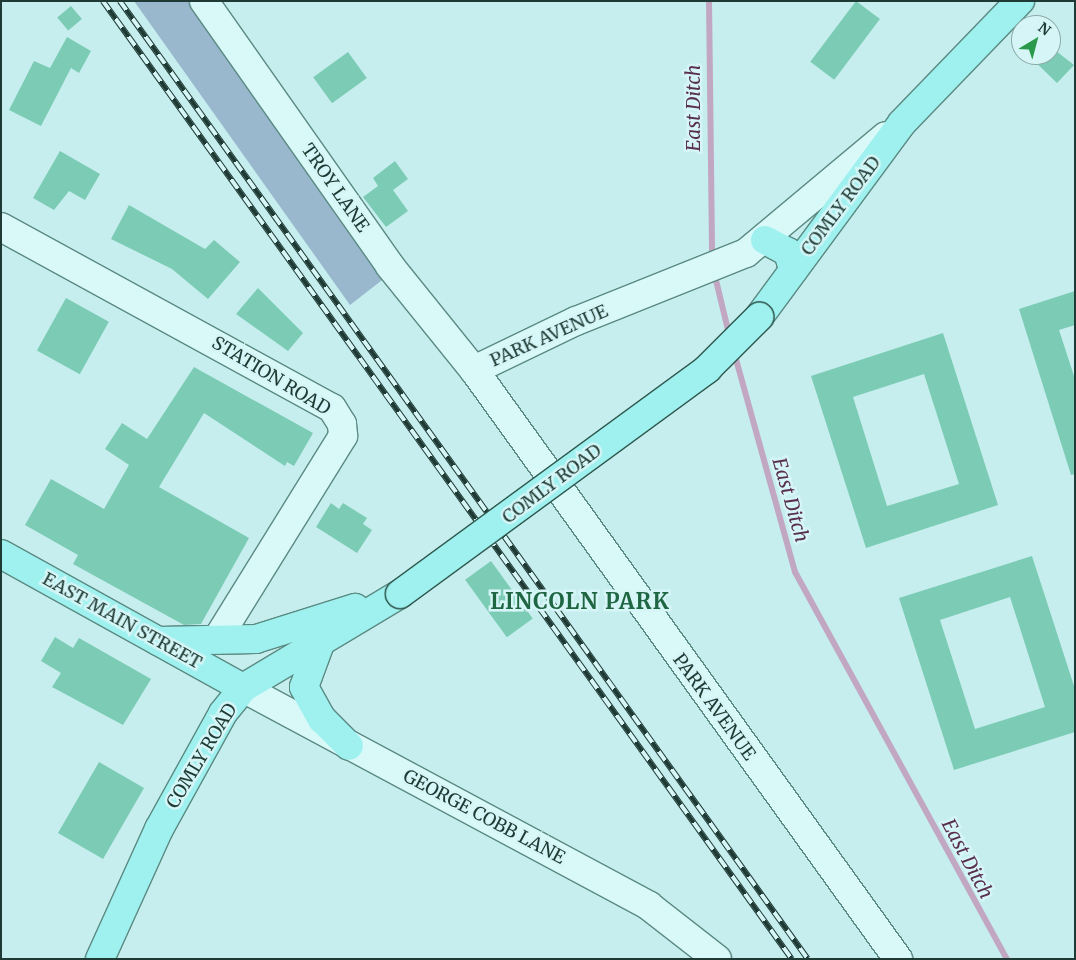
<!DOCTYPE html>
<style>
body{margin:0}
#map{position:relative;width:1076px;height:960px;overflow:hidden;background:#c6eeee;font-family:Merriweather,serif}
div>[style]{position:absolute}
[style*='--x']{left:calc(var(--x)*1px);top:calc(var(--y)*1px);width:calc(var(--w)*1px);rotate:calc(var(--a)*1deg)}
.green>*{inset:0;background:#99b8cd}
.stream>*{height:6px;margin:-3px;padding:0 3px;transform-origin:3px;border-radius:3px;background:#c2a7c2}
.building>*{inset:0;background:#7cccb5;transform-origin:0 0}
.roads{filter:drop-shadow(1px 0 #5b8a82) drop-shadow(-1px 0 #5b8a82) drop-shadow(0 1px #5b8a82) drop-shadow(0 -1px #5b8a82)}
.minor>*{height:28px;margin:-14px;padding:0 14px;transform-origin:14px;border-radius:14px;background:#d9f9f9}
.major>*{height:28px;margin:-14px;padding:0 14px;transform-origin:14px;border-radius:14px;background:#9ef1ef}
.rail>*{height:5.5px;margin-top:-2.75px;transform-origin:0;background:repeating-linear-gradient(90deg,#d5f5f6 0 11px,#1f3a34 0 22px);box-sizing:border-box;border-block:1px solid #1f3a34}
.bridges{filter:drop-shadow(1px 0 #2f584e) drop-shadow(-1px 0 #2f584e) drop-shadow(0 1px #2f584e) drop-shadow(0 -1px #2f584e)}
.major-bridge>*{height:28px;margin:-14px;padding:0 14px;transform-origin:14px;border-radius:14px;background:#9ef1ef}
span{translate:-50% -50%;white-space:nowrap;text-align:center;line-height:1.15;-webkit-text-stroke:5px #d5f5f6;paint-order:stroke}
.street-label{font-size:18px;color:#1f3a34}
.water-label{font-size:19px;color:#592f50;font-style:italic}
.district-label{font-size:22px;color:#1f6643;font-weight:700;letter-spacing:1px}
.frame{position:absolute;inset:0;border:2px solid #1f3a34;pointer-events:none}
.north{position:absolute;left:1011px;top:15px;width:50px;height:50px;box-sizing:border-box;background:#d5f5f6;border:1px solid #8caaa8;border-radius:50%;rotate:37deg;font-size:14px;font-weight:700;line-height:20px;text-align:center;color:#1f3a34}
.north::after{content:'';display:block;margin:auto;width:18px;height:22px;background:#2b994b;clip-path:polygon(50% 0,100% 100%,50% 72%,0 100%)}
</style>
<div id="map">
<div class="green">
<div style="clip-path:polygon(134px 1px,202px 1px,390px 274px,350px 305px)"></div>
</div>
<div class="stream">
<div style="--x:709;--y:1;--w:259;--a:89.3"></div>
<div style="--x:714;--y:272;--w:68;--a:76.4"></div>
<div style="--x:734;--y:352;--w:228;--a:74.5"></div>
<div style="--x:795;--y:572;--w:441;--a:61.3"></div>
</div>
<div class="building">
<div style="left:856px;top:1px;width:30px;height:76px;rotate:37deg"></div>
<div style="left:71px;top:6px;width:17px;height:18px;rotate:50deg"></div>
<div style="clip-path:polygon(67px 37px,91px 51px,79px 73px,71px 68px,41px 126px,9px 110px,34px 61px,50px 68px)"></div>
<div style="clip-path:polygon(1051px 47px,1074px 65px,1057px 83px,1028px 55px,1051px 55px)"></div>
<div style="left:348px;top:52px;width:32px;height:43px;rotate:54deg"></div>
<div style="clip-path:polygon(60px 151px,100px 174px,85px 200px,69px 191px,54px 210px,33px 198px)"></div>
<div style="clip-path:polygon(395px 161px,408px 179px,393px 190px,408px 211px,386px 227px,363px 197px,378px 186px,373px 178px)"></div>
<div style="clip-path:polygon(129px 205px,205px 249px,214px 240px,240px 262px,208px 299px,172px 269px,111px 239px)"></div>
<div style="clip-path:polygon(258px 288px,303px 333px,288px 351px,236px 314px)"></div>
<div style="clip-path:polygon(1075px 291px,1075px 325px,1059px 330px,1075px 379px,1075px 474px,1071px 475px,1019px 309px)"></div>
<div style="left:66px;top:298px;width:49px;height:60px;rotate:29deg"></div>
<div style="clip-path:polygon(evenodd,943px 333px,998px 505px,866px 548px,811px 376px,943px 333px,924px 374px,959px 484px,887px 506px,853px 397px,924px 374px)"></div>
<div style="clip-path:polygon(194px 367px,313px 433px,294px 466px,287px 462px,285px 466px,204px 413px,159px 487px,249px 538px,201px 624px,184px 625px,73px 564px,78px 555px,25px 525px,51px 479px,104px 509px,129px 465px,105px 449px,122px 423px,147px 439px)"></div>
<div style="clip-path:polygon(331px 503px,339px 509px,343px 503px,367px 518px,363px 524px,372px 530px,357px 553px,316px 527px)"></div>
<div style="clip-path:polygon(evenodd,1032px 556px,1075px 689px,1075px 732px,954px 770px,899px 598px,1032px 556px,1010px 597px,1045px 707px,975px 729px,940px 620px,1010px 597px)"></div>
<div style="left:491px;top:561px;width:71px;height:32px;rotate:54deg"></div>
<div style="clip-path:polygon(55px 637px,73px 648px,79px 638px,151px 679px,123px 725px,52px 687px,61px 673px,41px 661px)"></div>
<div style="left:99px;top:762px;width:52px;height:82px;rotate:30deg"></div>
</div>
<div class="roads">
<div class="minor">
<div style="--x:204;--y:1;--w:324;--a:54.9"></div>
<div style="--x:390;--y:266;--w:134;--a:51.1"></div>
<div style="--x:474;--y:370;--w:726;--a:54.25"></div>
<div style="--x:1;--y:227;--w:377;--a:28.7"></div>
<div style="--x:332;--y:408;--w:19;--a:58"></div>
<div style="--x:342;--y:424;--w:12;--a:85"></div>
<div style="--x:343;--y:436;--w:239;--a:121.8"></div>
<div style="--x:474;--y:370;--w:113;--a:-25.7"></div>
<div style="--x:576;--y:321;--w:183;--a:-21.8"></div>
<div style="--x:746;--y:253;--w:182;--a:-39.9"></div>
<div style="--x:243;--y:688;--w:461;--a:28.2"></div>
<div style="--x:649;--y:906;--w:86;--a:37.9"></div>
</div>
<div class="major">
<div style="--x:765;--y:240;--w:26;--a:28"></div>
<div style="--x:788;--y:252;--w:19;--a:74"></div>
<div style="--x:759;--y:317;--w:241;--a:-53.6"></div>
<div style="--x:902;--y:123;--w:170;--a:-46"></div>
<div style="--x:1;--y:554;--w:277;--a:29"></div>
<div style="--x:158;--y:641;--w:98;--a:-1.2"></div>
<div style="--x:256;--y:639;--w:104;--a:-17.4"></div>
<div style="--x:321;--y:641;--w:49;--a:110.3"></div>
<div style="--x:304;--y:687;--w:37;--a:61"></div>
<div style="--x:322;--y:719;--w:38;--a:45"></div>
<div style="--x:100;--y:959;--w:143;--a:-65.6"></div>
<div style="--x:159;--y:829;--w:132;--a:-61.1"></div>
<div style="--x:223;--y:713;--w:32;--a:-51"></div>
<div style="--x:243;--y:688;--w:183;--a:-30.9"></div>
</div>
</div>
<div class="rail">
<div style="--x:103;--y:1;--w:1180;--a:54.28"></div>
<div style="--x:120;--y:1;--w:1179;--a:54.32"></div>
</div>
<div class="bridges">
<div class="major-bridge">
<div style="--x:400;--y:594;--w:381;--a:-36.2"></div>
<div style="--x:707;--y:369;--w:74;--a:-45"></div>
</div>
</div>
<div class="street-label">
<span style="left:335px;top:188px;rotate:55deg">TROY LANE</span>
<span style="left:841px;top:206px;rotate:-53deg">COMLY ROAD</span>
<span style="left:549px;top:336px;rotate:-24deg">PARK AVENUE</span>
<span style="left:271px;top:376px;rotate:31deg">STATION ROAD</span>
<span style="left:552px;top:484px;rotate:-37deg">COMLY ROAD</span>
<span style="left:122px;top:621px;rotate:29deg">EAST MAIN STREET</span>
<span style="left:714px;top:707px;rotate:54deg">PARK AVENUE</span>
<span style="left:202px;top:756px;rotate:-59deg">COMLY ROAD</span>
<span style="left:484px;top:817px;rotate:28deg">GEORGE COBB LANE</span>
</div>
<div class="water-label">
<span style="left:694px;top:108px;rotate:-90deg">East Ditch</span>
<span style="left:790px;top:500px;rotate:74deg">East Ditch</span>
<span style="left:967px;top:859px;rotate:62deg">East Ditch</span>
</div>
<div class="district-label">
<span style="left:580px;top:602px">LINCOLN PARK</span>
</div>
<div class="frame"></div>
<div class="north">N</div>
</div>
